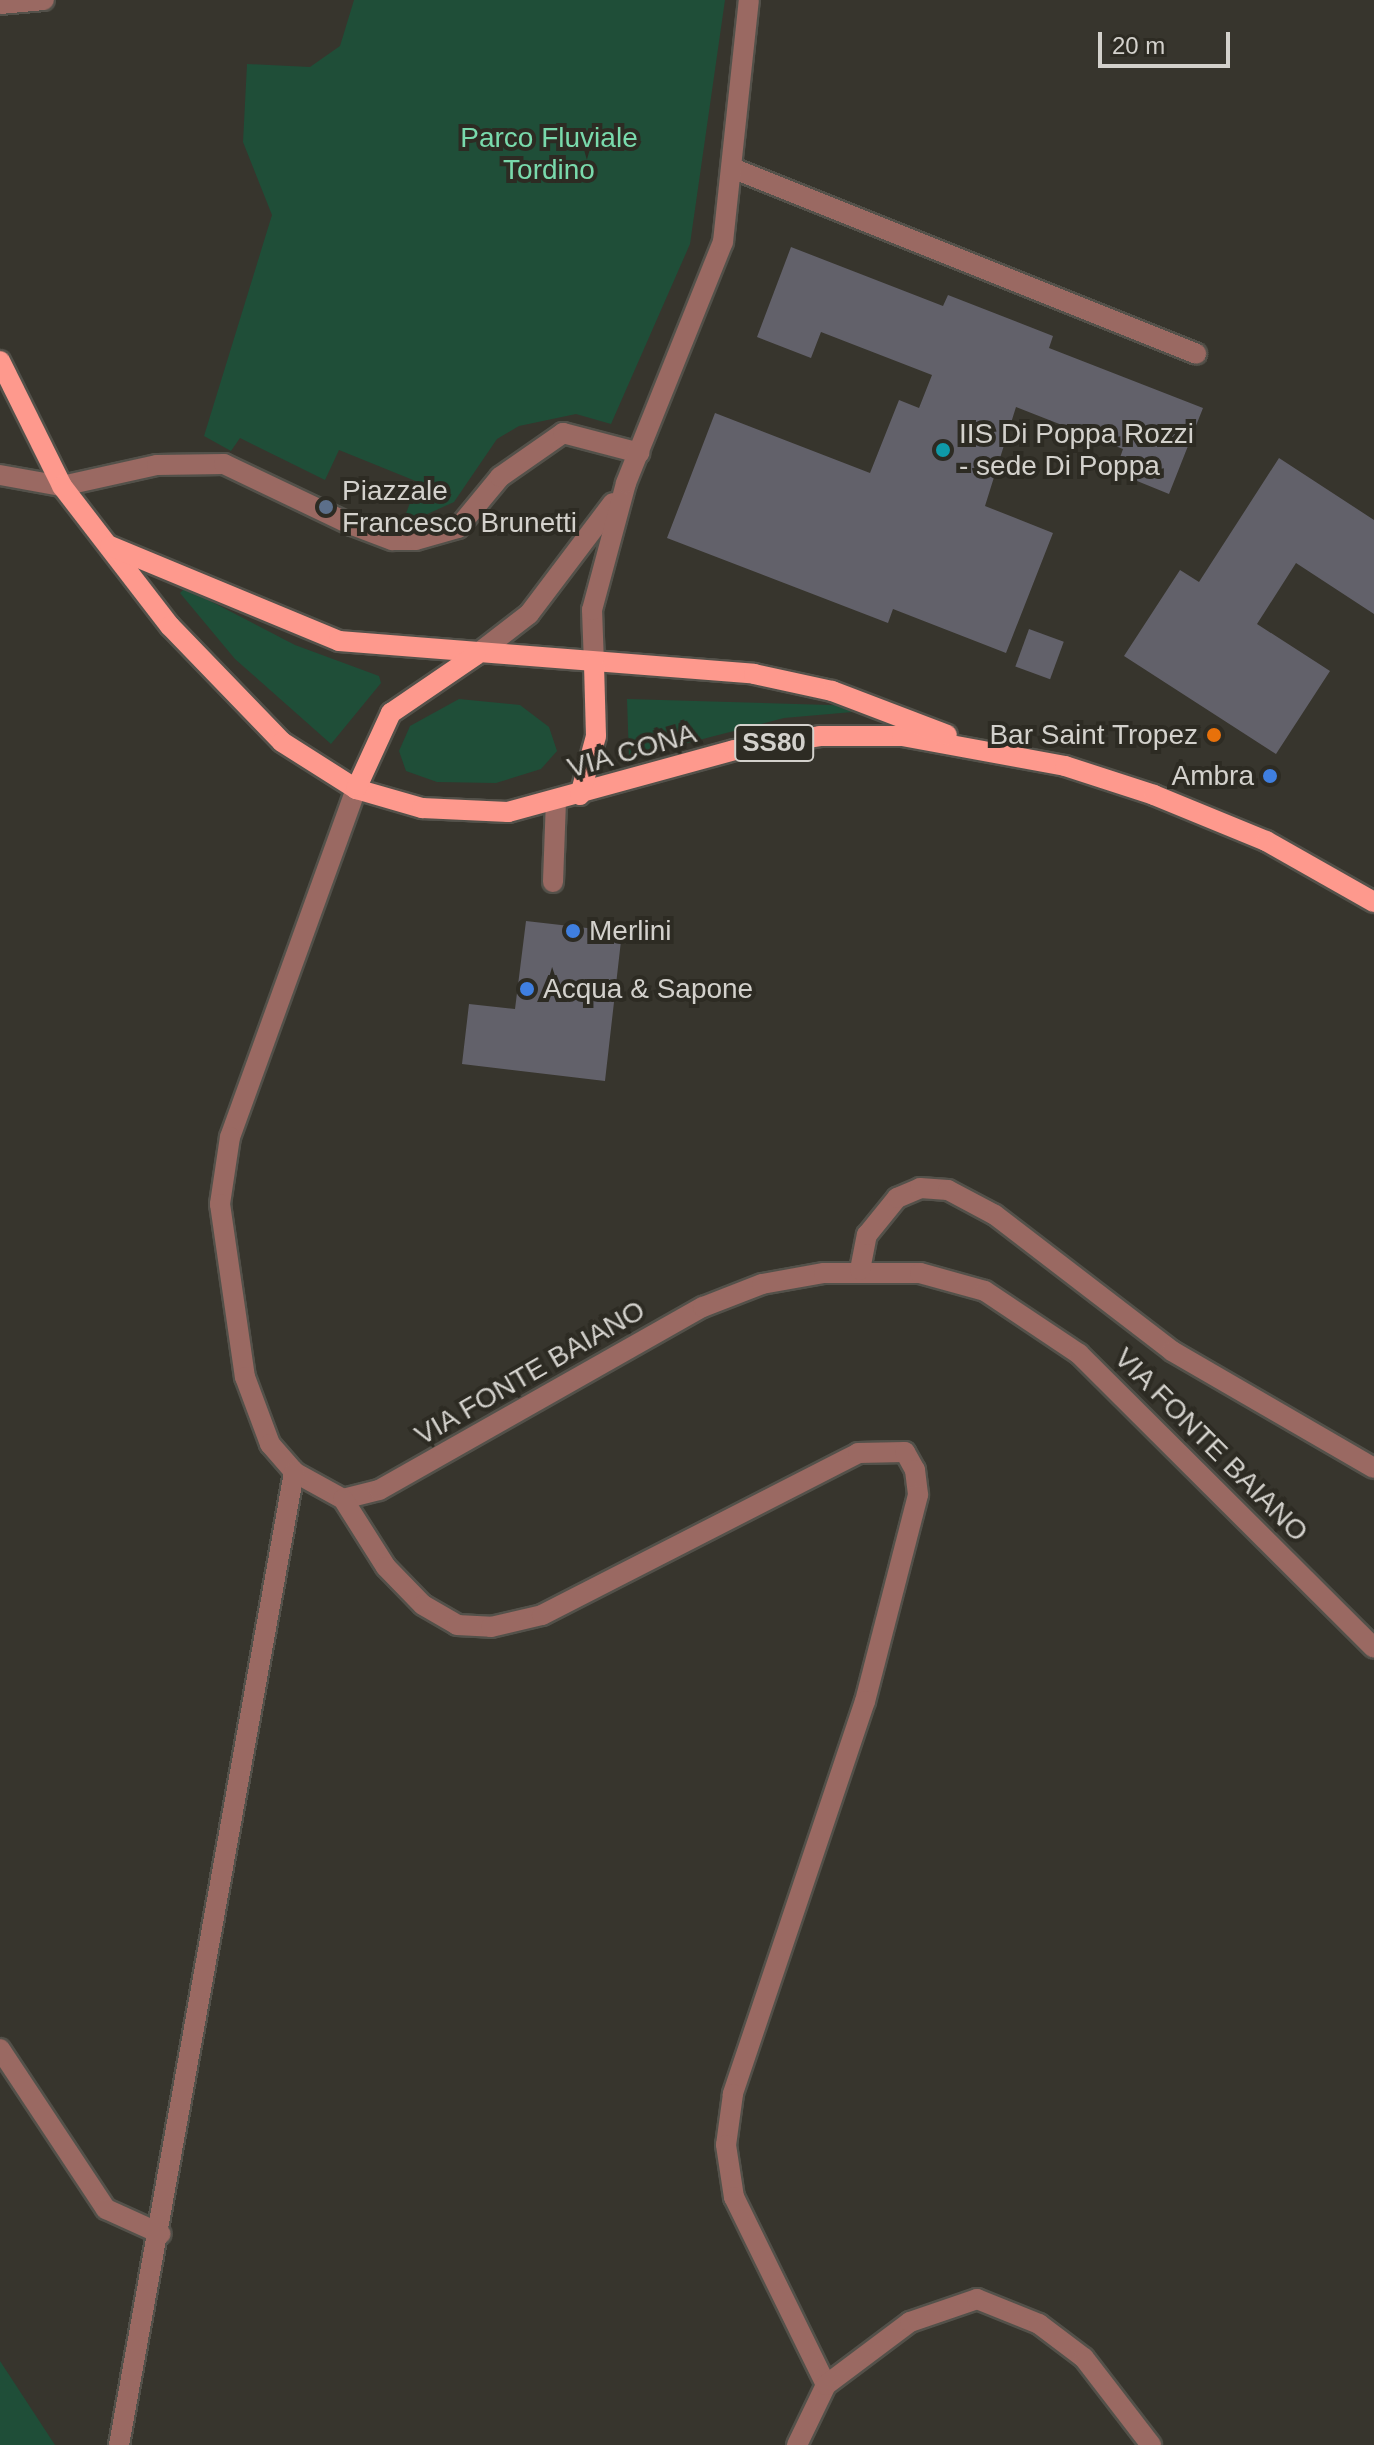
<!DOCTYPE html>
<style>
body{margin:0}
#map{position:relative;width:1374px;height:2445px;overflow:hidden;background:#37352d;font-family:Helvetica,sans-serif}
div>[style]{position:absolute}
[style*='--x']{left:calc(var(--x)*1px);top:calc(var(--y)*1px);width:calc(var(--w)*1px);rotate:calc(var(--a)*1deg)}
.green>*{inset:0;background:#1f4e38}
.building>*{inset:0;background:#62616a;transform-origin:0 0}
.roads{filter:drop-shadow(2px 0 #53514a) drop-shadow(-2px 0 #53514a) drop-shadow(0 2px #53514a) drop-shadow(0 -2px #53514a)}
.minor>*{height:20px;margin:-10px;padding:0 10px;transform-origin:10px;border-radius:10px;background:#9a6962}
.major>*{height:20px;margin:-10px;padding:0 10px;transform-origin:10px;border-radius:10px;background:#fe998d}
.dots>*{width:22px;height:22px;translate:-50% -50%;box-sizing:border-box;border:4px solid #2d2b23;border-radius:50%}
span{translate:-50% -50%;white-space:nowrap;text-align:center;line-height:1.15;-webkit-text-stroke:8px #2d2b23;paint-order:stroke}
.shield-label span{padding:2px 6px;background:#2d2b23;border:2px solid;border-radius:6px;-webkit-text-stroke-width:0}
.shield-label{font-size:26px;color:#d3d1cc;font-weight:700}
.park-label{font-size:28px;color:#79daac}
.poi-label{font-size:28px;color:#d3d1cc}
.left{translate:0 -50%;text-align:left}
.right{translate:-100% -50%;text-align:right}
.street-label{font-size:28px;color:#d3d1cc}
.scale{position:absolute;left:1098px;top:32px;width:132px;height:36px;box-sizing:border-box;border:4px solid #d3d1cc;border-top:0;padding-left:10px;font-size:24px;line-height:28px;white-space:nowrap;color:#d3d1cc;-webkit-text-stroke:6px #2d2b23;paint-order:stroke}
</style>
<div id="map">
<div class="green">
<div style="clip-path:polygon(354px 0,725px 0,690px 244px,611px 424px,576px 414px,519px 426px,497px 439px,454px 502px,423px 516px,405px 516px,418px 482px,339px 450px,325px 480px,240px 438px,231px 451px,204px 436px,272px 215px,243px 142px,247px 64px,310px 67px,340px 46px)"></div>
<div style="clip-path:polygon(185px 588px,295px 645px,379px 676px,381px 683px,331px 744px,235px 659px,180px 593px)"></div>
<div style="clip-path:polygon(459px 699px,520px 705px,549px 727px,557px 751px,541px 769px,496px 783px,437px 782px,406px 771px,399px 751px,410px 726px)"></div>
<div style="clip-path:polygon(627px 699px,863px 706px,864px 711px,784px 718px,629px 758px)"></div>
<div style="clip-path:polygon(0 2361px,55px 2445px,0 2445px)"></div>
</div>
<div class="building">
<div style="clip-path:polygon(791px 247px,943px 306px,948px 295px,1053px 336px,1049px 348px,1203px 408px,1169px 494px,1115px 472px,1123px 449px,1016px 407px,985px 506px,1053px 533px,1006px 653px,893px 609px,888px 623px,667px 538px,715px 413px,870px 473px,899px 400px,919px 408px,932px 375px,821px 332px,811px 358px,757px 337px)"></div>
<div style="clip-path:polygon(1279px 458px,1374px 520px,1374px 614px,1296px 563px,1257px 624px,1330px 671px,1276px 754px,1124px 656px,1180px 570px,1199px 582px)"></div>
<div style="left:1029px;top:629px;width:37px;height:40px;rotate:20deg"></div>
<div style="clip-path:polygon(526px 921px,622px 932px,605px 1081px,462px 1064px,469px 1004px,515px 1009px)"></div>
</div>
<div class="roads">
<div class="minor">
<div style="--x:0;--y:4;--w:44;--a:-5.2"></div>
<div style="--x:732;--y:168;--w:500;--a:21.8"></div>
<div style="--x:0;--y:475;--w:63;--a:10.1"></div>
<div style="--x:62;--y:486;--w:97;--a:-12.5"></div>
<div style="--x:157;--y:465;--w:67;--a:-0.9"></div>
<div style="--x:224;--y:464;--w:142;--a:25.5"></div>
<div style="--x:352;--y:525;--w:43;--a:20.6"></div>
<div style="--x:392;--y:540;--w:24;--a:0"></div>
<div style="--x:416;--y:540;--w:44;--a:-15.9"></div>
<div style="--x:458;--y:528;--w:66;--a:-50.5"></div>
<div style="--x:500;--y:477;--w:77;--a:-34.9"></div>
<div style="--x:563;--y:433;--w:79;--a:14.7"></div>
<div style="--x:476;--y:655;--w:67;--a:-37.7"></div>
<div style="--x:529;--y:614;--w:139;--a:-52.9"></div>
<div style="--x:594;--y:664;--w:54;--a:-92.1"></div>
<div style="--x:592;--y:610;--w:131;--a:-75"></div>
<div style="--x:626;--y:483;--w:260;--a:-68.1"></div>
<div style="--x:723;--y:242;--w:243;--a:-83.9"></div>
<div style="--x:356;--y:789;--w:370;--a:109.9"></div>
<div style="--x:230;--y:1137;--w:68;--a:98.5"></div>
<div style="--x:220;--y:1204;--w:175;--a:81.8"></div>
<div style="--x:245;--y:1377;--w:72;--a:69.5"></div>
<div style="--x:270;--y:1444;--w:37;--a:49"></div>
<div style="--x:294;--y:1472;--w:56;--a:28.9"></div>
<div style="--x:343;--y:1499;--w:37;--a:-14"></div>
<div style="--x:379;--y:1490;--w:372;--a:-29.5"></div>
<div style="--x:703;--y:1307;--w:63;--a:-21.3"></div>
<div style="--x:762;--y:1284;--w:63;--a:-10.1"></div>
<div style="--x:824;--y:1273;--w:96;--a:0"></div>
<div style="--x:920;--y:1273;--w:67;--a:15.5"></div>
<div style="--x:985;--y:1291;--w:113;--a:33.8"></div>
<div style="--x:1079;--y:1354;--w:416;--a:44.9"></div>
<div style="--x:553;--y:882;--w:80;--a:-87.9"></div>
<div style="--x:860;--y:1270;--w:36;--a:-79"></div>
<div style="--x:867;--y:1235;--w:48;--a:-51"></div>
<div style="--x:897;--y:1198;--w:25;--a:-23"></div>
<div style="--x:920;--y:1188;--w:28;--a:4"></div>
<div style="--x:948;--y:1190;--w:53;--a:28"></div>
<div style="--x:995;--y:1215;--w:223;--a:37.5"></div>
<div style="--x:1172;--y:1351;--w:233;--a:30.1"></div>
<div style="--x:343;--y:1499;--w:80;--a:57.7"></div>
<div style="--x:386;--y:1567;--w:53;--a:45.8"></div>
<div style="--x:423;--y:1605;--w:39;--a:30"></div>
<div style="--x:457;--y:1625;--w:34;--a:3"></div>
<div style="--x:491;--y:1627;--w:52;--a:-13.2"></div>
<div style="--x:542;--y:1615;--w:355;--a:-27.1"></div>
<div style="--x:858;--y:1453;--w:47;--a:-1.2"></div>
<div style="--x:905;--y:1452;--w:21;--a:61"></div>
<div style="--x:915;--y:1470;--w:25;--a:83"></div>
<div style="--x:918;--y:1495;--w:213;--a:104.4"></div>
<div style="--x:865;--y:1701;--w:415;--a:108.6"></div>
<div style="--x:733;--y:2094;--w:51;--a:97.8"></div>
<div style="--x:726;--y:2145;--w:53;--a:81.3"></div>
<div style="--x:734;--y:2197;--w:209;--a:63.9"></div>
<div style="--x:0;--y:2049;--w:192;--a:56.5"></div>
<div style="--x:106;--y:2209;--w:60;--a:24.4"></div>
<div style="--x:119;--y:2445;--w:989;--a:-79.8"></div>
<div style="--x:797;--y:2445;--w:67;--a:-64.2"></div>
<div style="--x:826;--y:2385;--w:105;--a:-36.9"></div>
<div style="--x:910;--y:2322;--w:71;--a:-18.9"></div>
<div style="--x:977;--y:2299;--w:67;--a:22"></div>
<div style="--x:1039;--y:2324;--w:56;--a:37.1"></div>
<div style="--x:1084;--y:2358;--w:110;--a:52.4"></div>
</div>
<div class="major">
<div style="--x:0;--y:361;--w:140;--a:63.6"></div>
<div style="--x:62;--y:486;--w:177;--a:52.4"></div>
<div style="--x:170;--y:626;--w:161;--a:46"></div>
<div style="--x:282;--y:742;--w:88;--a:32.4"></div>
<div style="--x:356;--y:789;--w:69;--a:16.1"></div>
<div style="--x:422;--y:808;--w:86;--a:2.7"></div>
<div style="--x:508;--y:812;--w:234;--a:-15.3"></div>
<div style="--x:734;--y:750;--w:87;--a:-9.2"></div>
<div style="--x:820;--y:736;--w:82;--a:0"></div>
<div style="--x:902;--y:736;--w:166;--a:10.4"></div>
<div style="--x:1065;--y:766;--w:94;--a:18"></div>
<div style="--x:1154;--y:795;--w:121;--a:22.3"></div>
<div style="--x:1266;--y:841;--w:124;--a:29.5"></div>
<div style="--x:110;--y:546;--w:248;--a:22.5"></div>
<div style="--x:339;--y:641;--w:416;--a:4.5"></div>
<div style="--x:754;--y:674;--w:80;--a:12.3"></div>
<div style="--x:832;--y:691;--w:123;--a:20.9"></div>
<div style="--x:356;--y:789;--w:84;--a:-65.3"></div>
<div style="--x:391;--y:713;--w:103;--a:-34.3"></div>
<div style="--x:580;--y:795;--w:61;--a:-74.8"></div>
<div style="--x:596;--y:736;--w:72;--a:-91.6"></div>
</div>
</div>
<div class="dots">
<div style="left:943px;top:450px;background:#0f9aa8"></div>
<div style="left:326px;top:507px;background:#5c6f8a"></div>
<div style="left:1214px;top:735px;background:#e8710a"></div>
<div style="left:1270px;top:776px;background:#3f7fe0"></div>
<div style="left:573px;top:931px;background:#3f7fe0"></div>
<div style="left:527px;top:989px;background:#3f7fe0"></div>
</div>
<div class="shield-label">
<span style="left:774px;top:743px">SS80</span>
</div>
<div class="park-label">
<span style="left:549px;top:154px">Parco Fluviale<br>Tordino</span>
</div>
<div class="poi-label">
<span class="left" style="left:959px;top:450px">IIS Di Poppa Rozzi<br>- sede Di Poppa</span>
<span class="left" style="left:342px;top:507px">Piazzale<br>Francesco Brunetti</span>
<span class="right" style="left:1198px;top:735px">Bar Saint Tropez</span>
<span class="right" style="left:1254px;top:776px">Ambra</span>
<span class="left" style="left:589px;top:931px">Merlini</span>
<span class="left" style="left:543px;top:989px">Acqua &amp; Sapone</span>
</div>
<div class="street-label">
<span style="left:632px;top:751px;rotate:-16deg">VIA CONA</span>
<span style="left:530px;top:1373px;rotate:-30deg">VIA FONTE BAIANO</span>
<span style="left:1211px;top:1445px;rotate:45deg">VIA FONTE BAIANO</span>
</div>
<div class="scale">20 m</div>
</div>
